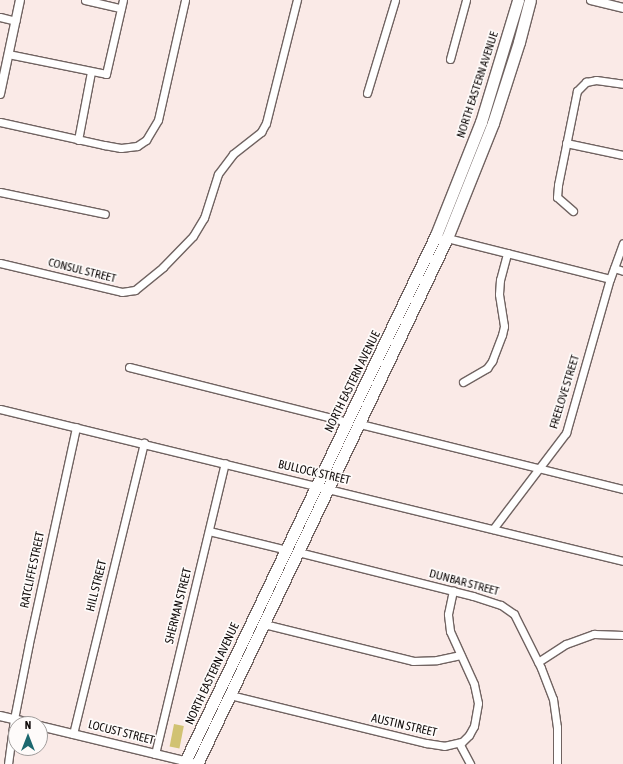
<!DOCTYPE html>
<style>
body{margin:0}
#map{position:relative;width:623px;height:764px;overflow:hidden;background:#faeae7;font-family:"Asap Condensed",sans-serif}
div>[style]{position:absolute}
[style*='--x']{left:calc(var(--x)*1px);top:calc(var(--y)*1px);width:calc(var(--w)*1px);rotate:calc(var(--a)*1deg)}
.green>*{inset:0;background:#d1c272;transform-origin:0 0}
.roads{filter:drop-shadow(1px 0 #706361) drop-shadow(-1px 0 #706361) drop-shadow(0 1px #706361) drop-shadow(0 -1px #706361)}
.minor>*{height:7px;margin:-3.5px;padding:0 3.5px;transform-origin:3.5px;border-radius:3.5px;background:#fff}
.tertiary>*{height:8px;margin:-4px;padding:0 4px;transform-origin:4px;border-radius:4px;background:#fff}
.primary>*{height:11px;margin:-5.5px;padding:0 5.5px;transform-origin:5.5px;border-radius:5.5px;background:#fff}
span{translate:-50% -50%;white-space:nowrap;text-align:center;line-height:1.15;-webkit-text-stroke:3.5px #fefbfa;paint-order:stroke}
.street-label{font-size:12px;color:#120d0c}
.north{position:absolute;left:8px;top:716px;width:40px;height:40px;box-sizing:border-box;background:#fefbfa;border:1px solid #a09c9b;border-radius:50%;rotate:0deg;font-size:11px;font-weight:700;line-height:16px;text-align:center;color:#120d0c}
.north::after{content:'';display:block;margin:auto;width:14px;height:18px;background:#1c686f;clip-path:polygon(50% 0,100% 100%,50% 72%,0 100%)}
</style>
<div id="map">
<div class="green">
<div style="left:174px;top:724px;width:10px;height:23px;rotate:11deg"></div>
</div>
<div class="roads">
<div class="minor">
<div style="--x:85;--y:0;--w:37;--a:13"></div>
<div style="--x:0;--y:17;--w:16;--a:14"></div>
<div style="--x:8;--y:54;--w:100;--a:11.5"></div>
<div style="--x:106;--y:74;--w:76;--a:-77.1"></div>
<div style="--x:450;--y:59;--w:61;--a:-74.8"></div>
<div style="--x:367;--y:93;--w:97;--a:-73.2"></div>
<div style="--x:0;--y:122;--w:107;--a:12.5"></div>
<div style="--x:104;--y:145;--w:17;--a:10"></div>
<div style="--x:121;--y:148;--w:16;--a:-7"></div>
<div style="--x:137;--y:146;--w:11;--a:-34"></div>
<div style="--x:146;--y:140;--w:23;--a:-59"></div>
<div style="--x:158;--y:120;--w:123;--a:-77.3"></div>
<div style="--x:78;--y:140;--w:69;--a:-79.2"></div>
<div style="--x:566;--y:143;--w:58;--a:11.9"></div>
<div style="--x:0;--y:192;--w:107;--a:11.8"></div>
<div style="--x:573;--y:211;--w:21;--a:-139"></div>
<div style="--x:557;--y:197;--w:12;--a:-85"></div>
<div style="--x:558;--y:185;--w:96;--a:-78.6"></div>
<div style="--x:577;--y:91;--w:13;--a:-45"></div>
<div style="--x:586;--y:82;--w:10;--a:-11"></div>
<div style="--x:596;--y:80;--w:27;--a:8"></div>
<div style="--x:447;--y:238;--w:168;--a:14.1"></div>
<div style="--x:0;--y:263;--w:125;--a:13.4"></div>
<div style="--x:122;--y:292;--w:13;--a:-9"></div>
<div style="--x:135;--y:290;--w:36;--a:-39"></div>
<div style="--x:163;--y:267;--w:43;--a:-45.9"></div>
<div style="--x:193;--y:236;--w:21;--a:-59"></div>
<div style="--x:204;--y:218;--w:46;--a:-72.3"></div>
<div style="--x:218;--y:174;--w:25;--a:-53"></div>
<div style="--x:233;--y:154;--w:36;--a:-38"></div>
<div style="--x:261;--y:132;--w:10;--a:-61"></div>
<div style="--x:266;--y:123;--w:127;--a:-75.9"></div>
<div style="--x:614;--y:268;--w:9;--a:18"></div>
<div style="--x:129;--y:367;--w:226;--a:14.1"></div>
<div style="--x:463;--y:382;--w:28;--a:-30"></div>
<div style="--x:487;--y:368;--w:9;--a:-54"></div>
<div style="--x:492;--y:361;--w:28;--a:-69"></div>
<div style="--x:502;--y:335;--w:9;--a:-77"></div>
<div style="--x:504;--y:326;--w:32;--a:-99"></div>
<div style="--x:499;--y:294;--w:14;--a:-86"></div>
<div style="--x:500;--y:280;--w:28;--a:-75"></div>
<div style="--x:0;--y:409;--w:641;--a:13.71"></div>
<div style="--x:360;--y:424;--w:271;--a:13.9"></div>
<div style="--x:493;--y:529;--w:121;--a:-52.8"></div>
<div style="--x:566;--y:433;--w:160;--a:-74.1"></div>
<div style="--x:610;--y:279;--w:38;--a:-70"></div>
<div style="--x:209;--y:531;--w:80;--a:13.7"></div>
<div style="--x:298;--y:552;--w:180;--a:14.1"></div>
<div style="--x:473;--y:596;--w:29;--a:18"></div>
<div style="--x:501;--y:605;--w:16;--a:35"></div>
<div style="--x:514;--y:614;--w:60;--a:63.4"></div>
<div style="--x:541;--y:668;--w:33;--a:69"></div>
<div style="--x:553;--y:699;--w:28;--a:82"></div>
<div style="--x:557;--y:727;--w:37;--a:90"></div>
<div style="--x:264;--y:624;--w:154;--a:13.9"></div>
<div style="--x:413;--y:661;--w:24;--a:-2"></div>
<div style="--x:437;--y:660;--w:24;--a:-12"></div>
<div style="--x:538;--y:662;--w:33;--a:-33"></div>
<div style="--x:566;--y:644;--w:30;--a:-20"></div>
<div style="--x:594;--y:634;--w:29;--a:2"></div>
<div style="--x:230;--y:695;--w:202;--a:13.8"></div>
<div style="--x:426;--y:743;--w:18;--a:9"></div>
<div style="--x:444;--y:746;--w:18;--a:-13"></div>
<div style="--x:462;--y:742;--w:10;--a:-45"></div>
<div style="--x:469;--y:735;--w:10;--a:-61"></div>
<div style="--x:474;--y:726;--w:23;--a:-80"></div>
<div style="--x:478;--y:703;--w:19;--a:-102"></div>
<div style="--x:474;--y:684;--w:58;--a:-114.4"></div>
<div style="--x:450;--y:631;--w:17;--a:-97"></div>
<div style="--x:448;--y:614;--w:24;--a:-78"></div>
<div style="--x:73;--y:734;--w:300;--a:-76.3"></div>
<div style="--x:459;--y:743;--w:24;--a:62"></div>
<div style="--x:155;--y:754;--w:299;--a:-76.5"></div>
<div style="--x:8;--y:764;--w:45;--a:-82.4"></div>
<div style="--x:14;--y:719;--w:77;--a:-78.8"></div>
<div style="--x:29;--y:643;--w:221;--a:-77.7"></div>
</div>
<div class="tertiary">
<div style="--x:591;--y:0;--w:33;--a:14"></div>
<div style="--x:0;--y:94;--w:96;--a:-78"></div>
<div style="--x:0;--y:716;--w:35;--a:13"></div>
<div style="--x:40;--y:726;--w:162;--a:13.6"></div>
</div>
<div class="primary">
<div style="--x:184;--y:764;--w:586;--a:-64.53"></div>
<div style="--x:436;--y:235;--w:122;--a:-68.3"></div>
<div style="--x:481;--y:122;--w:127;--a:-73.1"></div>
<div style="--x:197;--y:764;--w:582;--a:-64.58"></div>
<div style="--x:447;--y:238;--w:124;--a:-68.2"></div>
<div style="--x:493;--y:123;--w:85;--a:-72.2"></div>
<div style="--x:519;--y:42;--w:43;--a:-75.3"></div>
</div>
</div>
<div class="street-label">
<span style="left:478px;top:85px;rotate:-72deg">NORTH EASTERN AVENUE</span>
<span style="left:82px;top:271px;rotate:14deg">CONSUL STREET</span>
<span style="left:353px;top:382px;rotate:-64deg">NORTH EASTERN AVENUE</span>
<span style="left:565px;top:392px;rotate:-73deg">FREELOVE STREET</span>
<span style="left:314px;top:473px;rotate:13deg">BULLOCK STREET</span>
<span style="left:33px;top:570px;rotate:-78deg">RATCLIFFE STREET</span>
<span style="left:464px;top:583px;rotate:15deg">DUNBAR STREET</span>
<span style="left:97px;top:586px;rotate:-76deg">HILL STREET</span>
<span style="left:179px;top:606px;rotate:-76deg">SHERMAN STREET</span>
<span style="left:213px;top:674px;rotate:-65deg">NORTH EASTERN AVENUE</span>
<span style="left:404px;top:726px;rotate:13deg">AUSTIN STREET</span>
<span style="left:121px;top:733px;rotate:14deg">LOCUST STREET</span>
</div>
<div class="north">N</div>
</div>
